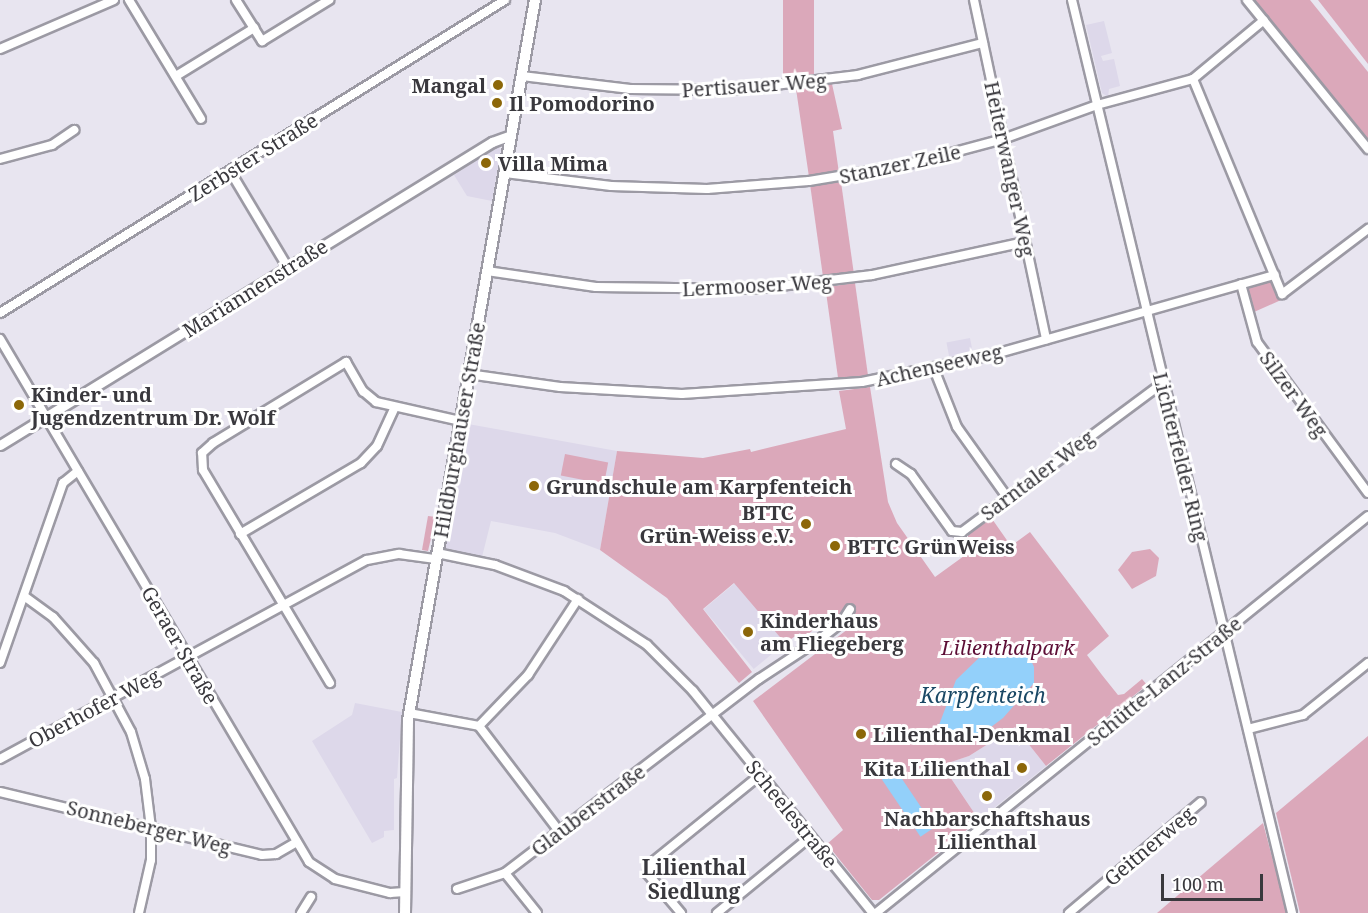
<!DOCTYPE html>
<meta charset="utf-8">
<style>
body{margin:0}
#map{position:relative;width:1368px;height:913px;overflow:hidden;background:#e8e5f0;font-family:"Noto Serif",serif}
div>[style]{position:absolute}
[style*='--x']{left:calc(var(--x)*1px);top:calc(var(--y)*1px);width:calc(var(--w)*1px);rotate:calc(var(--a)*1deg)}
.built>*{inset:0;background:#ddd8ea;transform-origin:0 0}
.green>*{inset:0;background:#dba8ba;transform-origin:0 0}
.water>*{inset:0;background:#93d0fa;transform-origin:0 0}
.roads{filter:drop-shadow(2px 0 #9c9aa4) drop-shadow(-2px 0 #9c9aa4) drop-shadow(0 2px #9c9aa4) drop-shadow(0 -2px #9c9aa4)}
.minor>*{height:8px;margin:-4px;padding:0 4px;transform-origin:4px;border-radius:4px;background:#fff}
.tertiary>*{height:9px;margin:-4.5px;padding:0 4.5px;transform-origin:4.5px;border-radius:4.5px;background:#fff}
.secondary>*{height:10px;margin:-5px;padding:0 5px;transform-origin:5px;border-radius:5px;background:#fff}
.dots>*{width:16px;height:16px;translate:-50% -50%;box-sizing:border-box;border:3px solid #fff;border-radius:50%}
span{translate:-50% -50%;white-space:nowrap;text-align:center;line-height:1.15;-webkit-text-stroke:6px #fff;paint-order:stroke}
.poi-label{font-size:20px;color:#39383d;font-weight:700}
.right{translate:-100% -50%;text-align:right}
.left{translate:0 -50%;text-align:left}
.street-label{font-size:20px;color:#39383d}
.park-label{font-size:20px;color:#5d0e36;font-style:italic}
.water-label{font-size:21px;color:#1a4865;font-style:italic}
.neighbourhood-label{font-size:21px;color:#39383d;font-weight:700}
.scale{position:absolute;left:1161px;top:874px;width:102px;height:27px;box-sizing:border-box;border:3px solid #39383d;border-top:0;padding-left:8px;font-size:18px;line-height:21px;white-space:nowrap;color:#39383d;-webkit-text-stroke:4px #fff;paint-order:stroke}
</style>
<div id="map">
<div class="built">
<div style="clip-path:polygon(1104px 21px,1112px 53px,1101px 56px,1103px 61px,1114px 59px,1120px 86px,1109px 89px,1108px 97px,1102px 93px,1086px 25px)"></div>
<div style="clip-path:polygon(498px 147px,501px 150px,492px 201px,467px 196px,454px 175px)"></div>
<div style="left:970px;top:338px;width:15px;height:24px;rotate:79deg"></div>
<div style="clip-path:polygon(468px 424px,617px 451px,600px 550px,555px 533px,491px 521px,482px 557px,445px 550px)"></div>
<div style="left:735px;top:583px;width:78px;height:41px;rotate:50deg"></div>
<div style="clip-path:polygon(355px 703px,402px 712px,397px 778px,394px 779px,394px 830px,384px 831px,384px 837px,372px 843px,312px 741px,352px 715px)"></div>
<div style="clip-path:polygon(1015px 727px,1046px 766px,979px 820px,942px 765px,969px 756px)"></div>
</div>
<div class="green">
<div style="left:783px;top:0;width:31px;height:81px"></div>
<div style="clip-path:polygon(1252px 0,1310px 0,1368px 72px,1368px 143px)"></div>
<div style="clip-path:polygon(1318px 0,1368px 0,1368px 64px)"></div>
<div style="clip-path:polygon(832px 84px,842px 129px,833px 131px,839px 173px,809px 177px,796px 89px)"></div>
<div style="left:841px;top:182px;width:93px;height:31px;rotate:82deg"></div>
<div style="clip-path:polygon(1268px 280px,1274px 282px,1281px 300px,1254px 312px,1248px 287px)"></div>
<div style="left:855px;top:283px;width:93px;height:30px;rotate:82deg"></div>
<div style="clip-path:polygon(870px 387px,888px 502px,897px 523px,935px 577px,964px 556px,955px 543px,990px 516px,1011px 546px,1030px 532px,1109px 636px,1087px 655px,1102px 675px,1118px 695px,1124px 694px,1142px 679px,1147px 685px,1046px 766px,1015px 727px,969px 756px,942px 765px,979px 820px,879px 900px,872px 900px,827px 844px,843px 830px,753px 701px,848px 629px,830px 617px,803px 638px,800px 633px,785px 643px,734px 583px,703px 609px,752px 672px,739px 683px,667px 598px,600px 550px,617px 451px,703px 458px,750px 449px,751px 452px,846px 429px,839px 391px)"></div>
<div style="left:565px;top:454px;width:44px;height:22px;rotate:11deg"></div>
<div style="clip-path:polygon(428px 516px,436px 517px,428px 551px,422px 550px)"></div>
<div style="clip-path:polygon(1150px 549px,1159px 558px,1156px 576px,1132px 589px,1118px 570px,1132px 552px)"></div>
<div style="clip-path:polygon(1368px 736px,1368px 913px,1300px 913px,1276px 813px)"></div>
<div style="clip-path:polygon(1263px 823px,1287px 913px,1157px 913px)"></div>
</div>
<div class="water">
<div style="clip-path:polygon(1003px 648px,1028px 654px,1034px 667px,1034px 683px,1003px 718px,987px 730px,957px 744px,949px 741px,950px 737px,939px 725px,956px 680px,983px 654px)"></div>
<div style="left:896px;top:770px;width:69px;height:17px;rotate:56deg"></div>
</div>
<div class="roads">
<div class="minor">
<div style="--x:129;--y:0;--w:139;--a:58.8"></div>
<div style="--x:236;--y:0;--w:49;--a:57.6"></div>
<div style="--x:262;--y:41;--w:79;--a:-31.5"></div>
<div style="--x:974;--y:0;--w:347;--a:78"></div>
<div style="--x:1072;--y:0;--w:939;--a:76.45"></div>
<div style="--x:1247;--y:0;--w:192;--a:50.9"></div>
<div style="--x:0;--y:49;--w:124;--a:-23.3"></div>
<div style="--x:176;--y:76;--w:92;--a:-31.6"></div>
<div style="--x:522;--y:76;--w:109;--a:6.9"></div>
<div style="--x:630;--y:89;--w:103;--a:0.6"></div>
<div style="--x:733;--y:90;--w:126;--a:-6.8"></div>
<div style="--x:858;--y:75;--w:129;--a:-14.4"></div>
<div style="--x:1193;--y:79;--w:233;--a:67.5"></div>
<div style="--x:1282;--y:294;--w:108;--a:-37.1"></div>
<div style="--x:0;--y:159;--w:54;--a:-15.1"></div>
<div style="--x:52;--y:145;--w:27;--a:-34"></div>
<div style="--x:230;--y:171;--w:113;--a:59.1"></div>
<div style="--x:505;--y:173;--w:107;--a:7"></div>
<div style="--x:611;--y:186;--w:96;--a:1.8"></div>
<div style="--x:707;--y:189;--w:102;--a:-4.5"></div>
<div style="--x:809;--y:181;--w:98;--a:-9.4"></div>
<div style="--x:906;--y:165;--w:100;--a:-15"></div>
<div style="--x:1003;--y:139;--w:100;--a:-19.9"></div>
<div style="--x:1097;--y:105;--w:99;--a:-15.2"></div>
<div style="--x:1193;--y:79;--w:92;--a:-39.7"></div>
<div style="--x:487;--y:271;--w:110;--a:8.4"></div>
<div style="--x:596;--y:287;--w:159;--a:0.7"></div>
<div style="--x:755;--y:289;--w:118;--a:-6.8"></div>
<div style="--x:872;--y:275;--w:157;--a:-12.2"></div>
<div style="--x:1241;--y:284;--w:60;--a:74.6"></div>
<div style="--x:1257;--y:342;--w:187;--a:53.7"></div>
<div style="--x:0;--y:313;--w:594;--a:-31.79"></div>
<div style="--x:0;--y:339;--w:607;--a:59.42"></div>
<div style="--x:309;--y:862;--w:31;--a:33"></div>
<div style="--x:335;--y:879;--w:57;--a:14.3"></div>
<div style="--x:390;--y:893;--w:15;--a:-4"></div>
<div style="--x:934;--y:369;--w:62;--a:68.4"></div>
<div style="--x:957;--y:427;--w:86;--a:54.5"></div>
<div style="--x:468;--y:374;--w:93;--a:8"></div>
<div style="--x:560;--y:387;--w:122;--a:3.3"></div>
<div style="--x:682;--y:394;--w:180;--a:-3.8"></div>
<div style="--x:862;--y:382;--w:129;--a:-11.7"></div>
<div style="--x:988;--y:356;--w:298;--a:-15.8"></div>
<div style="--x:896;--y:464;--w:18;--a:34"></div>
<div style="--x:911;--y:474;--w:70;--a:54.3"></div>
<div style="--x:952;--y:531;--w:10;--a:6"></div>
<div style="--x:962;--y:532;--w:252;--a:-36.6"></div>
<div style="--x:240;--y:534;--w:140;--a:-30.4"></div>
<div style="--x:361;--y:463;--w:23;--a:-47"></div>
<div style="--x:377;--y:446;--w:41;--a:-65.3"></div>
<div style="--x:437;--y:553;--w:59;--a:11.7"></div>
<div style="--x:495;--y:565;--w:74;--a:20.6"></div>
<div style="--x:564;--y:591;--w:99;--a:33"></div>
<div style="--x:647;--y:645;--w:65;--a:45"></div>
<div style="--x:693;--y:691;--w:286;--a:51"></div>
<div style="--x:24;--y:596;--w:36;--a:36"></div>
<div style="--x:53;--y:617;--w:62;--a:48.3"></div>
<div style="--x:94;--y:663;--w:78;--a:61.8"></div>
<div style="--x:131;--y:732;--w:49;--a:73.4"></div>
<div style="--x:145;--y:779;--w:49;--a:83"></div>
<div style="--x:151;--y:828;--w:32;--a:90"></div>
<div style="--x:151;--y:860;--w:54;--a:102.8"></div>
<div style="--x:0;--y:663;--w:191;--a:-70.7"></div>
<div style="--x:63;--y:483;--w:19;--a:-39"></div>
<div style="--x:330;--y:683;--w:248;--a:-120.8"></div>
<div style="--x:203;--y:470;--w:17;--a:-93"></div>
<div style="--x:202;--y:453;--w:15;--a:-42"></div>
<div style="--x:213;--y:443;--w:156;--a:-31.3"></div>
<div style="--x:346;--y:362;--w:34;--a:60"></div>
<div style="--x:363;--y:391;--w:17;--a:40"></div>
<div style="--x:376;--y:402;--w:86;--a:12.7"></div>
<div style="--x:409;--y:713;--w:71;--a:10.5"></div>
<div style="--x:479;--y:726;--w:132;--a:52.7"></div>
<div style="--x:479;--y:726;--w:71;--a:-46.1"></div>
<div style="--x:528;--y:675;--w:91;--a:-56.7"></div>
<div style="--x:1248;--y:729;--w:57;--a:-14.3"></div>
<div style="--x:1303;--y:715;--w:83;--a:-38.7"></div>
<div style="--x:0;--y:759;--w:417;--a:-28.5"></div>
<div style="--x:367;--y:560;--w:33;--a:-11"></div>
<div style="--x:399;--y:554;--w:37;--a:8"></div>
<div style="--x:0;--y:792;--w:269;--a:13.5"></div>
<div style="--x:262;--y:855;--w:14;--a:-4"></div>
<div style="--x:276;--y:854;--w:24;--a:-30"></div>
<div style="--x:505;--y:873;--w:51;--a:51.3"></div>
<div style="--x:457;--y:889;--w:51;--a:-18.4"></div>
<div style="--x:505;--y:873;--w:320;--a:-37.4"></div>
<div style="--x:759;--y:679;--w:73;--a:-33.3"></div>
<div style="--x:820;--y:639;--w:28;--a:-38"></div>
<div style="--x:842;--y:622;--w:15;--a:-58"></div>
<div style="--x:301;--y:913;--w:19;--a:-58"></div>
<div style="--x:681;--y:913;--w:52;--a:-130.4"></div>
<div style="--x:647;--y:873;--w:8;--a:-76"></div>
<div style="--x:649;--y:865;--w:143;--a:-39"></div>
<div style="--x:717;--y:913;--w:120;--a:-39.3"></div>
<div style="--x:876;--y:913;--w:632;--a:-38.9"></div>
<div style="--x:1069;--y:913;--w:172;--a:-40.1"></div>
</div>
<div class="tertiary">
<div style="--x:0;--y:445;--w:578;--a:-31.63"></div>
<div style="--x:492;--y:142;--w:20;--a:-20"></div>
</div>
<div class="secondary">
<div style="--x:405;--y:913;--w:193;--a:-89.1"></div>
<div style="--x:408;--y:720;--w:731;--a:-80"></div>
</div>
</div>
<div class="dots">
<div style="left:498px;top:85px;background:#8c6709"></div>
<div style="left:497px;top:103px;background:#8c6709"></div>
<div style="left:486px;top:163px;background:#8c6709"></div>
<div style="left:19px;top:405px;background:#8c6709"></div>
<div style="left:534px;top:486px;background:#8c6709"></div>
<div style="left:806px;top:524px;background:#8c6709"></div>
<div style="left:835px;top:546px;background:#8c6709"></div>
<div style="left:748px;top:632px;background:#8c6709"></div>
<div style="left:861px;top:734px;background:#8c6709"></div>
<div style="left:1022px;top:768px;background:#8c6709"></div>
<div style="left:987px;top:796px;background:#8c6709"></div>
</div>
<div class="poi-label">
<span class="right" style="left:486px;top:85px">Mangal</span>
<span class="left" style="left:509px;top:103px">Il Pomodorino</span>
<span class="left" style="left:498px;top:163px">Villa Mima</span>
<span class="left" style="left:31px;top:406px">Kinder- und<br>Jugendzentrum Dr. Wolf</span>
<span class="left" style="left:546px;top:486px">Grundschule am Karpfenteich</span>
<span class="right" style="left:794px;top:524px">BTTC<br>Grün-Weiss e.V.</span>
<span class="left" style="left:847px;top:546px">BTTC GrünWeiss</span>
<span class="left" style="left:760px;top:632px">Kinderhaus<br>am Fliegeberg</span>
<span class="left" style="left:873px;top:734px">Lilienthal-Denkmal</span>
<span class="right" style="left:1010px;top:768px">Kita Lilienthal</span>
<span style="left:987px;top:830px">Nachbarschaftshaus<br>Lilienthal</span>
</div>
<div class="street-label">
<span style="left:754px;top:85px;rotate:-4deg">Pertisauer Weg</span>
<span style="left:253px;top:157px;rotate:-32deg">Zerbster Straße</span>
<span style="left:900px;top:164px;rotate:-12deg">Stanzer Zeile</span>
<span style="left:1010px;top:169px;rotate:78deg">Heiterwanger Weg</span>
<span style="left:757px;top:285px;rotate:-3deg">Lermooser Weg</span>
<span style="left:255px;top:288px;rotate:-32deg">Mariannenstraße</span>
<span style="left:939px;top:365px;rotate:-13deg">Achenseeweg</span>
<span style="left:1294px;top:394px;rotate:54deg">Silzer Weg</span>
<span style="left:459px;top:430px;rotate:-80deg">Hildburghauser Straße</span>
<span style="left:1181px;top:457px;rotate:76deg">Lichterfelder Ring</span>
<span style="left:1037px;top:475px;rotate:-37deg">Sarntaler Weg</span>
<span style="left:180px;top:645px;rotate:60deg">Geraer Straße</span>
<span style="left:1164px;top:681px;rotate:-39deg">Schütte-Lanz-Straße</span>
<span style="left:94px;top:708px;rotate:-28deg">Oberhofer Weg</span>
<span style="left:588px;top:810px;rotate:-37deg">Glauberstraße</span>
<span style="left:792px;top:814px;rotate:51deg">Scheelestraße</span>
<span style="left:149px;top:827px;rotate:14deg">Sonneberger Weg</span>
<span style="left:1149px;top:846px;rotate:-40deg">Geitnerweg</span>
</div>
<div class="park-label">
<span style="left:1008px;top:647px">Lilienthalpark</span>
</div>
<div class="water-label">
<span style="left:983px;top:695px">Karpfenteich</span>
</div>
<div class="neighbourhood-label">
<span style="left:694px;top:879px">Lilienthal<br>Siedlung</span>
</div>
<div class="scale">100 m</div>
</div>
